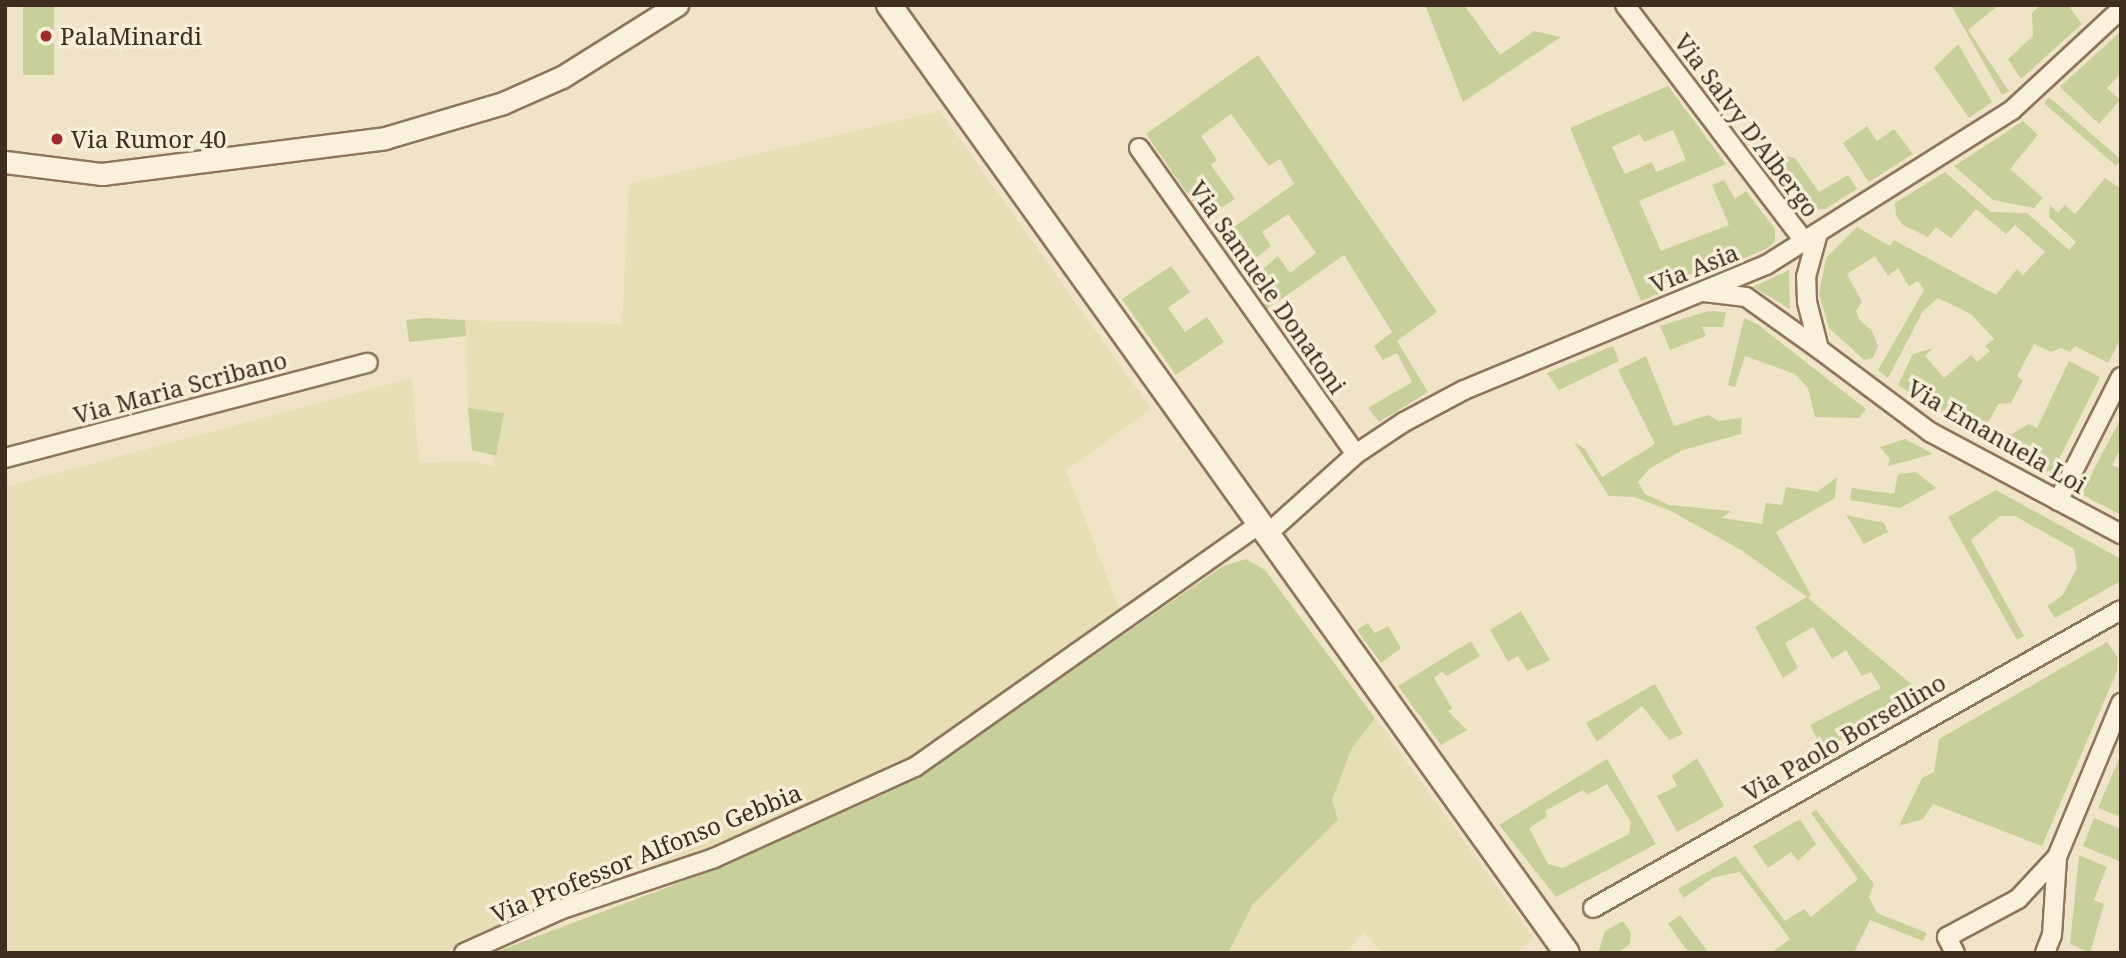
<!DOCTYPE html>
<style>
body{margin:0}
#map{position:relative;width:2126px;height:958px;overflow:hidden;background:#f0e4c8;font-family:"Noto Serif",serif}
div>[style]{position:absolute}
[style*='--x']{left:calc(var(--x)*1px);top:calc(var(--y)*1px);width:calc(var(--w)*1px);rotate:calc(var(--a)*1deg)}
.farmland>*{inset:0;background:#e6deb5}
.green>*{inset:0;background:#c9cf9b;transform-origin:0 0}
.roads{filter:drop-shadow(2px 0 #8d765c) drop-shadow(-2px 0 #8d765c) drop-shadow(0 2px #8d765c) drop-shadow(0 -2px #8d765c)}
.minor>*{height:18px;margin:-9px;padding:0 9px;transform-origin:9px;border-radius:9px;background:#faf1dc}
.tertiary>*{height:21px;margin:-10.5px;padding:0 10.5px;transform-origin:10.5px;border-radius:10.5px;background:#faf1dc}
.secondary>*{height:24px;margin:-12px;padding:0 12px;transform-origin:12px;border-radius:12px;background:#faf1dc}
.dots>*{width:19px;height:19px;translate:-50% -50%;box-sizing:border-box;border:4px solid #f7eed8;border-radius:50%}
span{translate:-50% -50%;white-space:nowrap;text-align:center;line-height:1.15;-webkit-text-stroke:7px #f7eed8;paint-order:stroke}
.poi-label{font-size:24px;color:#3d2e20}
.left{translate:0 -50%;text-align:left}
.street-label{font-size:24px;color:#3d2e20}
.frame{position:absolute;inset:0;border:7px solid #3d2e20;pointer-events:none}
</style>
<div id="map">
<div class="farmland">
<div style="clip-path:polygon(940px 111px,1151px 409px,1066px 470px,1121px 612px,911px 759px,710px 849px,614px 877px,442px 953px,5px 953px,5px 487px,412px 378px,419px 463px,472px 461px,493px 466px,504px 413px,468px 408px,465px 320px,622px 324px,629px 184px)"></div>
<div style="clip-path:polygon(1375px 718px,1534px 938px,1517px 953px,1383px 953px,1364px 933px,1344px 953px,1228px 953px,1253px 904px,1338px 820px,1332px 800px,1351px 750px)"></div>
</div>
<div class="green">
<div style="left:23px;top:5px;width:31px;height:70px"></div>
<div style="clip-path:polygon(1425px 5px,1464px 5px,1500px 55px,1534px 31px,1561px 37px,1463px 102px)"></div>
<div style="clip-path:polygon(1951px 5px,1999px 5px,1968px 30px,2009px 91px,2002px 95px)"></div>
<div style="clip-path:polygon(2040px 5px,2068px 5px,2082px 24px,2021px 79px,2008px 59px,2033px 36px,2032px 13px)"></div>
<div style="clip-path:polygon(2121px 31px,2121px 73px,2107px 88px,2120px 100px,2099px 124px,2060px 87px)"></div>
<div style="clip-path:polygon(1958px 44px,1992px 102px,1969px 118px,1934px 68px)"></div>
<div style="clip-path:polygon(1258px 55px,1437px 312px,1397px 341px,1428px 392px,1379px 422px,1368px 408px,1412px 382px,1397px 353px,1383px 360px,1374px 346px,1392px 332px,1344px 255px,1267px 309px,1248px 282px,1278px 256px,1290px 273px,1316px 253px,1288px 214px,1262px 232px,1271px 246px,1254px 260px,1236px 265px,1218px 238px,1294px 184px,1280px 159px,1269px 166px,1231px 114px,1201px 136px,1217px 160px,1211px 165px,1235px 199px,1204px 218px,1146px 134px)"></div>
<div style="clip-path:polygon(evenodd,1668px 86px,1726px 164px,1639px 201px,1661px 251px,1729px 225px,1712px 185px,1724px 180px,1735px 199px,1746px 191px,1775px 229px,1775px 241px,1768px 248px,1641px 301px,1570px 128px,1668px 86px,1673px 130px,1686px 160px,1656px 172px,1652px 162px,1625px 174px,1612px 147px,1640px 134px,1644px 142px,1673px 130px)"></div>
<div style="left:2049px;top:97px;width:96px;height:8px;rotate:41deg"></div>
<div style="clip-path:polygon(2023px 121px,2038px 135px,2010px 169px,2043px 198px,2034px 208px,1993px 200px,1954px 166px)"></div>
<div style="clip-path:polygon(1867px 126px,1877px 141px,1894px 129px,1913px 154px,1869px 182px,1843px 143px)"></div>
<div style="clip-path:polygon(1764px 139px,1780px 160px,1787px 156px,1795px 158px,1819px 192px,1848px 175px,1857px 189px,1825px 209px,1808px 210px,1755px 145px)"></div>
<div style="clip-path:polygon(1945px 172px,1991px 212px,2027px 213px,2069px 250px,2076px 242px,2049px 217px,2050px 205px,2058px 213px,2065px 205px,2075px 214px,2105px 178px,2121px 189px,2121px 338px,2108px 363px,2075px 346px,2070px 352px,2061px 348px,2051px 352px,2034px 344px,2017px 376px,2023px 380px,2011px 403px,1998px 404px,1988px 423px,1973px 416px,1966px 429px,1898px 385px,1913px 354px,1933px 348px,1925px 356px,1944px 378px,1971px 355px,1977px 362px,1990px 351px,1985px 346px,1994px 339px,1971px 314px,1938px 298px,1923px 311px,1888px 378px,1878px 370px,1924px 290px,1918px 281px,1909px 286px,1898px 268px,1888px 276px,1875px 256px,1847px 274px,1862px 302px,1856px 311px,1859px 319px,1872px 331px,1878px 346px,1873px 358px,1864px 360px,1829px 328px,1819px 294px,1826px 258px,1857px 227px,1890px 246px,1894px 240px,1996px 295px,2017px 269px,2023px 275px,2045px 252px,2015px 225px,2006px 234px,1976px 209px,1951px 238px,1936px 227px,1928px 237px,1903px 225px,1896px 216px,1895px 203px)"></div>
<div style="clip-path:polygon(1171px 266px,1190px 292px,1168px 308px,1185px 332px,1207px 317px,1224px 342px,1176px 375px,1122px 299px)"></div>
<div style="clip-path:polygon(1789px 270px,1790px 309px,1753px 287px)"></div>
<div style="clip-path:polygon(1708px 311px,1726px 312px,1723px 327px,1702px 327px,1706px 336px,1670px 350px,1660px 326px)"></div>
<div style="clip-path:polygon(424px 318px,465px 320px,466px 336px,409px 342px,406px 320px)"></div>
<div style="clip-path:polygon(1744px 318px,1757px 324px,1866px 409px,1859px 418px,1815px 417px,1808px 388px,1795px 374px,1745px 356px,1735px 387px,1728px 385px)"></div>
<div style="clip-path:polygon(1613px 346px,1619px 361px,1559px 390px,1547px 373px)"></div>
<div style="clip-path:polygon(1646px 356px,1674px 426px,1708px 415px,1719px 421px,1742px 418px,1741px 434px,1683px 450px,1650px 468px,1638px 482px,1645px 494px,1669px 505px,1731px 511px,1722px 518px,1762px 524px,1766px 503px,1782px 505px,1786px 487px,1817px 492px,1837px 477px,1835px 498px,1776px 532px,1811px 595px,1808px 598px,1922px 693px,1823px 750px,1810px 725px,1881px 688px,1871px 672px,1862px 676px,1846px 650px,1832px 659px,1813px 627px,1785px 643px,1798px 668px,1783px 678px,1755px 627px,1807px 597px,1741px 550px,1669px 510px,1634px 497px,1609px 496px,1574px 442px,1585px 449px,1602px 477px,1655px 444px,1618px 370px)"></div>
<div style="clip-path:polygon(2069px 361px,2100px 377px,2051px 475px,1977px 436px,1990px 431px,2012px 434px,2029px 424px,2037px 428px)"></div>
<div style="clip-path:polygon(468px 408px,504px 413px,496px 456px,472px 450px)"></div>
<div style="clip-path:polygon(2121px 418px,2121px 448px,2112px 465px,2121px 469px,2121px 515px,2081px 494px)"></div>
<div style="clip-path:polygon(1905px 439px,1933px 454px,1888px 466px,1890px 459px,1880px 447px)"></div>
<div style="clip-path:polygon(1916px 472px,1936px 488px,1900px 508px,1850px 500px,1852px 488px,1894px 494px,1898px 474px)"></div>
<div style="clip-path:polygon(1996px 490px,2121px 559px,2121px 581px,2055px 618px,2047px 606px,2062px 596px,2077px 568px,2074px 549px,2015px 516px,2000px 516px,1971px 540px,2024px 636px,2017px 640px,1948px 517px)"></div>
<div style="clip-path:polygon(1846px 515px,1884px 523px,1888px 532px,1864px 544px)"></div>
<div style="clip-path:polygon(1246px 559px,1265px 570px,1375px 718px,1351px 750px,1332px 800px,1338px 820px,1253px 904px,1228px 953px,493px 953px,716px 869px,914px 780px,1223px 566px)"></div>
<div style="clip-path:polygon(1521px 611px,1550px 660px,1527px 671px,1518px 656px,1508px 662px,1490px 630px)"></div>
<div style="clip-path:polygon(1367px 623px,1375px 633px,1388px 626px,1401px 648px,1381px 663px,1357px 630px)"></div>
<div style="clip-path:polygon(1471px 641px,1480px 656px,1447px 676px,1442px 672px,1434px 678px,1452px 708px,1448px 711px,1467px 730px,1441px 745px,1398px 686px)"></div>
<div style="clip-path:polygon(2107px 642px,2118px 658px,2117px 671px,2042px 846px,1933px 804px,1923px 819px,1899px 826px,1922px 778px,1934px 772px,1939px 739px)"></div>
<div style="clip-path:polygon(1655px 684px,1683px 734px,1669px 740px,1642px 706px,1597px 742px,1586px 723px)"></div>
<div style="clip-path:polygon(2121px 754px,2121px 817px,2098px 808px)"></div>
<div style="clip-path:polygon(1697px 758px,1724px 806px,1677px 832px,1657px 796px,1677px 786px,1672px 776px)"></div>
<div style="clip-path:polygon(evenodd,1607px 759px,1656px 844px,1556px 897px,1499px 825px,1607px 759px,1607px 784px,1631px 822px,1629px 834px,1563px 868px,1548px 864px,1529px 828px,1547px 817px,1545px 811px,1583px 790px,1587px 795px,1607px 784px)"></div>
<div style="clip-path:polygon(1816px 810px,1874px 884px,1869px 897px,1877px 913px,1927px 933px,1923px 941px,1870px 920px,1854px 953px,1771px 953px,1790px 939px,1740px 872px,1714px 877px,1684px 898px,1678px 889px,1735px 856px,1785px 921px,1804px 909px,1811px 917px,1858px 879px,1811px 813px)"></div>
<div style="clip-path:polygon(2094px 818px,2121px 829px,2121px 862px,2083px 846px)"></div>
<div style="clip-path:polygon(1800px 819px,1816px 844px,1798px 861px,1791px 852px,1768px 868px,1753px 846px)"></div>
<div style="clip-path:polygon(2079px 855px,2107px 867px,2094px 900px,2104px 904px,2090px 953px,2070px 944px)"></div>
<div style="clip-path:polygon(1680px 915px,1709px 953px,1689px 953px,1683px 945px,1668px 924px)"></div>
<div style="clip-path:polygon(1623px 921px,1631px 933px,1630px 944px,1617px 953px,1598px 953px,1605px 931px)"></div>
</div>
<div class="roads">
<div class="minor">
<div style="--x:1625;--y:5;--w:296;--a:52.8"></div>
<div style="--x:1139;--y:148;--w:375;--a:54.7"></div>
<div style="--x:1704;--y:292;--w:42;--a:6.8"></div>
<div style="--x:1746;--y:297;--w:90;--a:35.5"></div>
<div style="--x:1819;--y:349;--w:49;--a:-104.3"></div>
<div style="--x:1807;--y:302;--w:25;--a:-92"></div>
<div style="--x:1806;--y:277;--w:46;--a:-74.7"></div>
<div style="--x:1819;--y:349;--w:139;--a:36.8"></div>
<div style="--x:1930;--y:432;--w:217;--a:28.1"></div>
<div style="--x:5;--y:458;--w:375;--a:-14.7"></div>
<div style="--x:2058;--y:501;--w:139;--a:-63.1"></div>
<div style="--x:1265;--y:536;--w:122;--a:-42"></div>
<div style="--x:1356;--y:454;--w:58;--a:-33.7"></div>
<div style="--x:1404;--y:422;--w:68;--a:-28.1"></div>
<div style="--x:1464;--y:390;--w:327;--a:-22.5"></div>
<div style="--x:1766;--y:265;--w:291;--a:-32.2"></div>
<div style="--x:2012;--y:110;--w:149;--a:-42.8"></div>
<div style="--x:1593;--y:908;--w:606;--a:-29.44"></div>
<div style="--x:464;--y:953;--w:107;--a:-24.2"></div>
<div style="--x:562;--y:909;--w:160;--a:-18.5"></div>
<div style="--x:714;--y:858;--w:221;--a:-24.4"></div>
<div style="--x:915;--y:767;--w:418;--a:-35.2"></div>
<div style="--x:1955;--y:953;--w:18;--a:-117"></div>
<div style="--x:1947;--y:937;--w:81;--a:-28.2"></div>
<div style="--x:2018;--y:899;--w:57;--a:-47.1"></div>
<div style="--x:2057;--y:857;--w:167;--a:-67.4"></div>
<div style="--x:2045;--y:953;--w:19;--a:-69"></div>
<div style="--x:2052;--y:935;--w:78;--a:-86.3"></div>
</div>
<div class="tertiary">
<div style="--x:5;--y:162;--w:98;--a:7.1"></div>
<div style="--x:102;--y:174;--w:285;--a:-7.2"></div>
<div style="--x:385;--y:138;--w:123;--a:-16.5"></div>
<div style="--x:503;--y:103;--w:64;--a:-23.8"></div>
<div style="--x:562;--y:77;--w:136;--a:-32.1"></div>
</div>
<div class="secondary">
<div style="--x:889;--y:5;--w:1165;--a:54.43"></div>
</div>
</div>
<div class="dots">
<div style="left:46px;top:36px;background:#9e2a2b"></div>
<div style="left:57px;top:139px;background:#9e2a2b"></div>
</div>
<div class="poi-label">
<span class="left" style="left:60px;top:36px">PalaMinardi</span>
<span class="left" style="left:71px;top:139px">Via Rumor 40</span>
</div>
<div class="street-label">
<span style="left:1747px;top:125px;rotate:53deg">Via Salvy D'Albergo</span>
<span style="left:1694px;top:268px;rotate:-22deg">Via Asia</span>
<span style="left:1268px;top:287px;rotate:55deg">Via Samuele Donatoni</span>
<span style="left:180px;top:387px;rotate:-15deg">Via Maria Scribano</span>
<span style="left:1997px;top:436px;rotate:30deg">Via Emanuela Loi</span>
<span style="left:1844px;top:737px;rotate:-30deg">Via Paolo Borsellino</span>
<span style="left:646px;top:853px;rotate:-22deg">Via Professor Alfonso Gebbia</span>
</div>
<div class="frame"></div>
</div>
